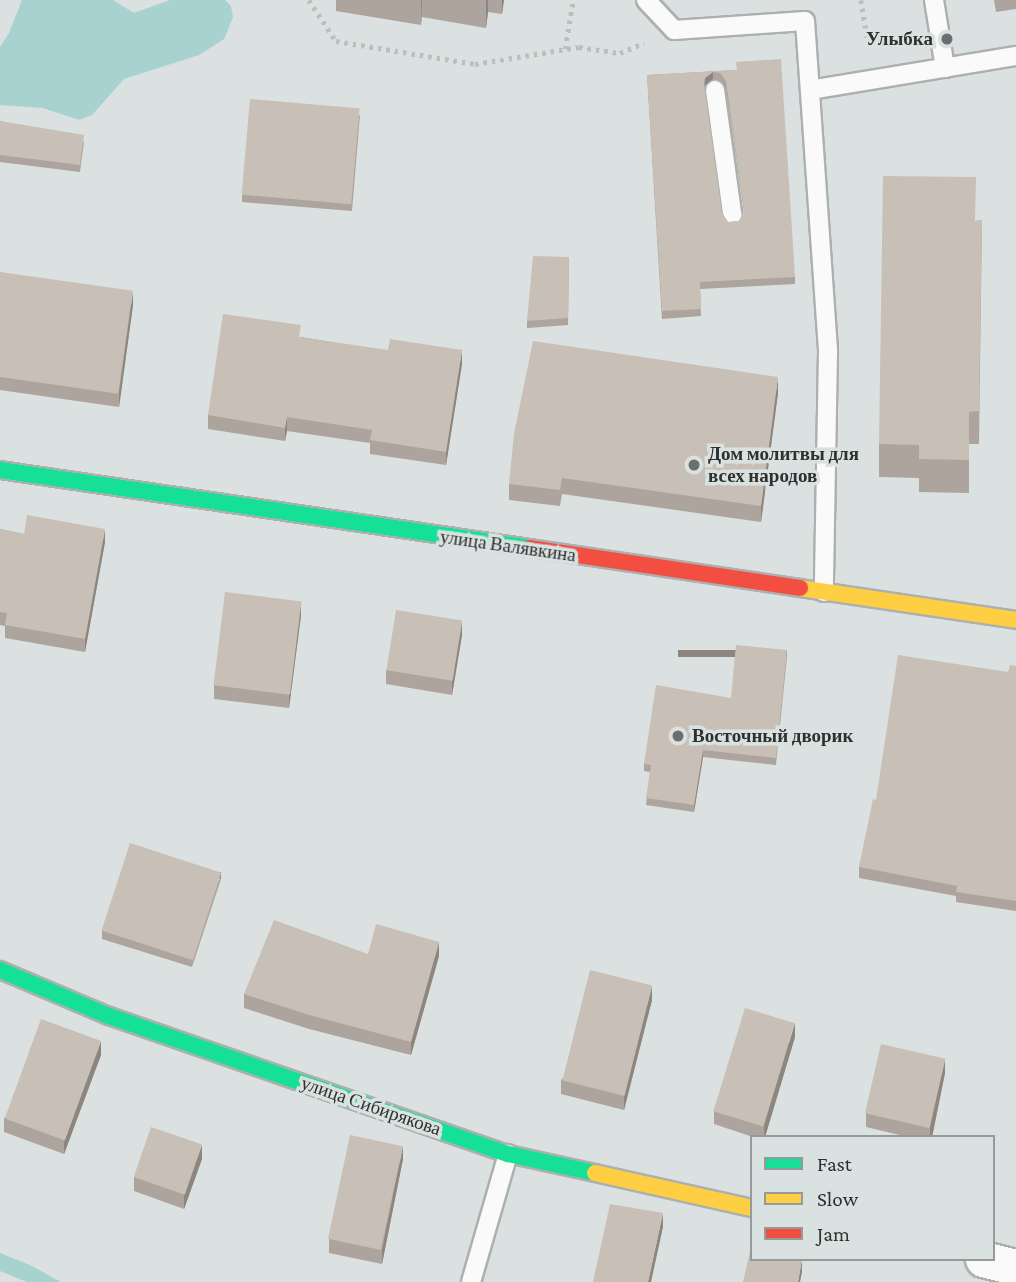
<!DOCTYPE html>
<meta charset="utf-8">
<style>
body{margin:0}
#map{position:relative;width:1016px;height:1282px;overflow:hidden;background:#dbe0e0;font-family:"Crimson Pro",serif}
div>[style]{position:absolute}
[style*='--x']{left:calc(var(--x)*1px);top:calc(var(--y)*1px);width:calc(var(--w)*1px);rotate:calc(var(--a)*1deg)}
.green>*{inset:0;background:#a7d2d0}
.path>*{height:4.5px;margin-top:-2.25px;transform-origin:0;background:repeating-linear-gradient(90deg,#bdbebe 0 3.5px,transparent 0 8.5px)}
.roads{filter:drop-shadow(2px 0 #acb0af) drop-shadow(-2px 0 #acb0af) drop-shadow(0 2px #acb0af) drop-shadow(0 -2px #acb0af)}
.lane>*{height:18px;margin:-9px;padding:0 9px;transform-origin:9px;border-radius:9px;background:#fafafa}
.street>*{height:35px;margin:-17.5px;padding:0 17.5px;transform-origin:17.5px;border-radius:17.5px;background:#fafafa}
.fast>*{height:16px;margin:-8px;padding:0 8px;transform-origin:8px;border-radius:8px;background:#16e098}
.slow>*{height:16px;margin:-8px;padding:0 8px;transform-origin:8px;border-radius:8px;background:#ffcf43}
.jam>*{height:16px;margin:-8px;padding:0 8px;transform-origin:8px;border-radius:8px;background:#f24e42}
.wall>*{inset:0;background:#aca49d}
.shaded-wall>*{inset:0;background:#8c867f;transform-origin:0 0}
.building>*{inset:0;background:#c8bfb6;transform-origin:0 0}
.dots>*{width:19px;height:19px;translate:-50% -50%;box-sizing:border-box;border:4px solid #dae1e1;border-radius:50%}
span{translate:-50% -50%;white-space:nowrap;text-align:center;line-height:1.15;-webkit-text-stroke:7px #dae1e1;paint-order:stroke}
.poi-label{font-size:19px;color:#2e3130;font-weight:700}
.right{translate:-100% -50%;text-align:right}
.left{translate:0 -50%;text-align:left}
.street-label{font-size:19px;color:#2e3130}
.legend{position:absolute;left:750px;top:1135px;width:245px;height:126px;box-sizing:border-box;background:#dae1e1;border:2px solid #959b9a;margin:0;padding:9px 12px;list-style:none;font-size:21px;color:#2e3130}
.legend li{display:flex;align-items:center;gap:14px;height:35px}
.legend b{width:35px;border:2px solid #959b9a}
</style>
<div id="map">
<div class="green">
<div style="clip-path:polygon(22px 0,113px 0,134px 13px,170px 0,225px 0,231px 6px,233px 17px,224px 39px,199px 55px,124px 79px,92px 115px,79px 120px,43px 108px,0 105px,0 47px,9px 33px)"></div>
<div style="clip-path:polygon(0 1253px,30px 1265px,61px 1282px,27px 1282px,0 1271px)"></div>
</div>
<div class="path">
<div style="--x:309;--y:0;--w:49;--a:56.6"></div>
<div style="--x:336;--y:41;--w:141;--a:9.4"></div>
<div style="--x:475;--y:64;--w:105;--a:-9.3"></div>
<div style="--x:579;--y:47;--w:41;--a:8.3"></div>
<div style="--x:620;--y:53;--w:26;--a:-23"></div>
<div style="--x:861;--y:0;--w:49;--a:80.5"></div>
<div style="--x:565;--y:49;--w:50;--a:-80.7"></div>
</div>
<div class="roads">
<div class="lane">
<div style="--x:646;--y:0;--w:41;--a:47"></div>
<div style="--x:674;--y:30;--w:131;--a:-3.9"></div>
<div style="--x:805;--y:21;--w:331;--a:86"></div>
<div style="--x:828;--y:351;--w:241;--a:91"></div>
<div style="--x:934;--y:0;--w:69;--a:80.8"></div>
<div style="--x:715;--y:90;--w:130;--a:82.1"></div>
<div style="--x:810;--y:90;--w:209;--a:-9.4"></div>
<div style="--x:471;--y:1282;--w:133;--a:-73.9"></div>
</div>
<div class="street">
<div style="--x:983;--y:1259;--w:34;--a:14"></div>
</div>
<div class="fast">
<div style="--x:0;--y:470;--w:536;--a:8.37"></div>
<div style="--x:0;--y:970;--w:118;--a:22.9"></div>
<div style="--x:109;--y:1016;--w:422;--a:19.1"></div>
<div style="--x:508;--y:1154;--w:89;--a:12.3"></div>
</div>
<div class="slow">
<div style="--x:800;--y:588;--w:218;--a:8.4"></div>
<div style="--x:595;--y:1173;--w:161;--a:12.6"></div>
</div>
<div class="jam">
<div style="--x:530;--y:548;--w:273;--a:8.4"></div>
</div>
</div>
<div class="wall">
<div style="clip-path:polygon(336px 0,504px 0,502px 14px,488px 12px,486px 28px,422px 17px,421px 25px,336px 11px)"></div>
<div style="clip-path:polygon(994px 0,1016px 0,1016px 9px,996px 12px)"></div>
<div style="clip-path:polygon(evenodd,736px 70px,795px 277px,795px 284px,700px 289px,701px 316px,662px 319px,647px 75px,736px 70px,713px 79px,720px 80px,726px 88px,744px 212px,739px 221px,728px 222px,722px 213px,704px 88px,705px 85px,713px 79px)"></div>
<div style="clip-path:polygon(360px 115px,352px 211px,242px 202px,242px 195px)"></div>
<div style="clip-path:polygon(0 121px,84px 142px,80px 172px,0 162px)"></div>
<div style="clip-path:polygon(982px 220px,979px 444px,969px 444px,969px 493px,919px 492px,919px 478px,879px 477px,879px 444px,976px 221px)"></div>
<div style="clip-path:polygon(569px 257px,568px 325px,527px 328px,527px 321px)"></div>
<div style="clip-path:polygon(0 272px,133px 305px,119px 407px,0 390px)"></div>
<div style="clip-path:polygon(301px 337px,462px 364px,446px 465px,370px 454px,370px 443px,287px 431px,285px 441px,208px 429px,208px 415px)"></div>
<div style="clip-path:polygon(778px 393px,761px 522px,562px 494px,560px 506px,509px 500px,509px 484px)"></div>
<div style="clip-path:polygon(0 529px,24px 534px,105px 542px,85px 652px,5px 638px,5px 626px,0 625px)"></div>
<div style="clip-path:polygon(301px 615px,289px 708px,214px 699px,214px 685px)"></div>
<div style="clip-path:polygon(462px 635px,452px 695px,386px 684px,386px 670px)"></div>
<div style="clip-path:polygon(787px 657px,776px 765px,703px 757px,694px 812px,646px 805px,650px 772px,644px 771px,644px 764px,731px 698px)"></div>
<div style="clip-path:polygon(1016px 666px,1016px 911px,956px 902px,956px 896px,859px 878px,859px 867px,876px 800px)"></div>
<div style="clip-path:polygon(221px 879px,192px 967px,102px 939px,102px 931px)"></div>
<div style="clip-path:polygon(368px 954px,439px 956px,411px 1055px,309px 1029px,244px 1008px,244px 994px)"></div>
<div style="clip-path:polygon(652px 1000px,624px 1110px,561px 1094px,561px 1080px)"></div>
<div style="clip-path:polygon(795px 1037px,765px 1137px,753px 1137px,714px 1124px,714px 1111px)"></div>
<div style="clip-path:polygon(101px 1055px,64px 1154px,4px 1132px,4px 1118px)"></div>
<div style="clip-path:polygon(945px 1073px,932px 1137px,908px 1137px,866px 1127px,866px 1113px)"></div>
<div style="clip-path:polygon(202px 1159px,184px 1209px,134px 1191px,134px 1177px)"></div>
<div style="clip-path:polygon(403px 1159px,382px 1264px,329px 1253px,329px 1239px)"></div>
</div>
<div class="shaded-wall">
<div style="clip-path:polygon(421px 0,422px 0,421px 25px)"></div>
<div style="clip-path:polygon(486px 0,488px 0,488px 12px,486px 28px)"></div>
<div style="clip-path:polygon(502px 0,504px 0,502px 14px)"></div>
<div style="clip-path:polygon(713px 72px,713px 79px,705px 85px,704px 92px,705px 78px)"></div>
<div style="clip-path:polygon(133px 291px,133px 305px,119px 407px,119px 393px)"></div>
<div style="clip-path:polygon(462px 350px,462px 364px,446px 465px,446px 452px)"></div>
<div style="clip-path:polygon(778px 377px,778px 393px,761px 522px,761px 506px)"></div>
<div style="clip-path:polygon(287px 417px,287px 431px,285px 441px,285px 428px)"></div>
<div style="clip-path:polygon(105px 529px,105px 542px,85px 652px,85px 639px)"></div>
<div style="clip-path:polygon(301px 601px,301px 615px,289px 708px,289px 695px)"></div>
<div style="clip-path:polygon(462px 621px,462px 635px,452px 695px,452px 681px)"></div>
<div style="left:787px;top:650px;width:7px;height:109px;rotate:90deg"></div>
<div style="clip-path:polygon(703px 750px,703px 757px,694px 812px,694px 805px)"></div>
<div style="left:221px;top:872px;width:7px;height:93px;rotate:90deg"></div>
<div style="clip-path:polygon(439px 942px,439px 956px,411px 1055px,411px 1042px)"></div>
<div style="clip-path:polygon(652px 986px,652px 1000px,624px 1110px,624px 1096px)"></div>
<div style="clip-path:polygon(795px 1023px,795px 1037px,765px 1137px,764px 1137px,764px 1126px)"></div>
<div style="clip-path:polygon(101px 1041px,101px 1055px,64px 1154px,64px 1141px)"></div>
<div style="clip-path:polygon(945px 1059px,945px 1073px,932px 1137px,930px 1137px,930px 1128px)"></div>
<div style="clip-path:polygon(202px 1145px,202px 1159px,184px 1209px,184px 1195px)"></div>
<div style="clip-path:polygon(403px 1146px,403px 1159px,382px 1264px,382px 1250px)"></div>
<div style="clip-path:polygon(663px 1213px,663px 1227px,651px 1282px,648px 1282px)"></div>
<div style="clip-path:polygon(802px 1259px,802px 1272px,800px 1282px,798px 1282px)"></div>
</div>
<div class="building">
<div style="clip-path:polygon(evenodd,781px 59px,795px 277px,700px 282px,701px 309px,662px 311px,647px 75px,737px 70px,736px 62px,781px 59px,713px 72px,720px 73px,726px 81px,744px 210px,739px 221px,728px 222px,722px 213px,704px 84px,705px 78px,713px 72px)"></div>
<div style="left:250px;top:99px;width:110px;height:96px;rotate:5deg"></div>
<div style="clip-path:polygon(0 121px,84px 135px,80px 165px,0 155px)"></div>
<div style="clip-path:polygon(883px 176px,976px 177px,975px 221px,982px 220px,979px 411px,969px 412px,969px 460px,919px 459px,919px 445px,879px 444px)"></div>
<div style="clip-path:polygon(533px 256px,569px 257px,568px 318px,527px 321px)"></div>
<div style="left:0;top:272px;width:134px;height:104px;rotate:8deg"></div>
<div style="clip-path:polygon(223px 314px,301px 325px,299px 337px,388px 350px,390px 339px,462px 350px,446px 452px,370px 440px,372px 430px,287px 417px,285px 428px,208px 415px)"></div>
<div style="clip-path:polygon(533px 341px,778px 377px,761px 506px,562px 478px,560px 490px,509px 484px,514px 434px)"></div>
<div style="clip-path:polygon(27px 515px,105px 529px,85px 639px,5px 625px,7px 613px,0 612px,0 529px,24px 534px)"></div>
<div style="left:225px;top:592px;width:77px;height:94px;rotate:7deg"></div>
<div style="left:396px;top:610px;width:67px;height:61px;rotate:9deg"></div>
<div style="clip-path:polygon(736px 645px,787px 650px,776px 758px,703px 750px,694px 805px,646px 798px,651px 765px,644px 764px,656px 685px,731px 698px)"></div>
<div style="clip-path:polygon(898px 655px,1008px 672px,1010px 665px,1016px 666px,1016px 901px,956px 892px,957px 886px,859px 867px,873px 799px,876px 800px)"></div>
<div style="left:130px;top:843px;width:96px;height:92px;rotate:18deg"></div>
<div style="clip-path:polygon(274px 920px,368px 954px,376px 924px,439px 942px,411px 1042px,309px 1015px,244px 994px)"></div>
<div style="left:590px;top:970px;width:64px;height:114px;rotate:14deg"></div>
<div style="left:745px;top:1008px;width:52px;height:108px;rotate:17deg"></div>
<div style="left:41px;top:1019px;width:64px;height:106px;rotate:20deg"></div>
<div style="left:881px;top:1044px;width:66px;height:71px;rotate:13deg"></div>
<div style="left:151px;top:1127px;width:54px;height:53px;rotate:19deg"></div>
<div style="left:350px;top:1135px;width:54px;height:106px;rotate:12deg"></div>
<div style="clip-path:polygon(610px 1204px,663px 1213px,648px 1282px,593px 1282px)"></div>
<div style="clip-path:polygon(751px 1247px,752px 1247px,752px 1259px,802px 1259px,798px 1282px,743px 1282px)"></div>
</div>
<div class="dots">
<div style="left:947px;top:39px;background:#6b6e6e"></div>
<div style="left:694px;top:465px;background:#6b6e6e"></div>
<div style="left:678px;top:736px;background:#6b6e6e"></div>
</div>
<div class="poi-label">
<span class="right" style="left:933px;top:39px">Улыбка</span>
<span class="left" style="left:708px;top:465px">Дом молитвы для<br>всех народов</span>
<span class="left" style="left:692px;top:736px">Восточный дворик</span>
</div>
<div class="street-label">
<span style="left:508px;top:546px;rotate:8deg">улица Валявкина</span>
<span style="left:371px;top:1106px;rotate:19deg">улица Сибирякова</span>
</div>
<ul class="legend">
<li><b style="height:9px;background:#16e098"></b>Fast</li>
<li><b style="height:9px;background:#ffcf43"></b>Slow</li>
<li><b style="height:9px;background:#f24e42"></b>Jam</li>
</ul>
</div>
